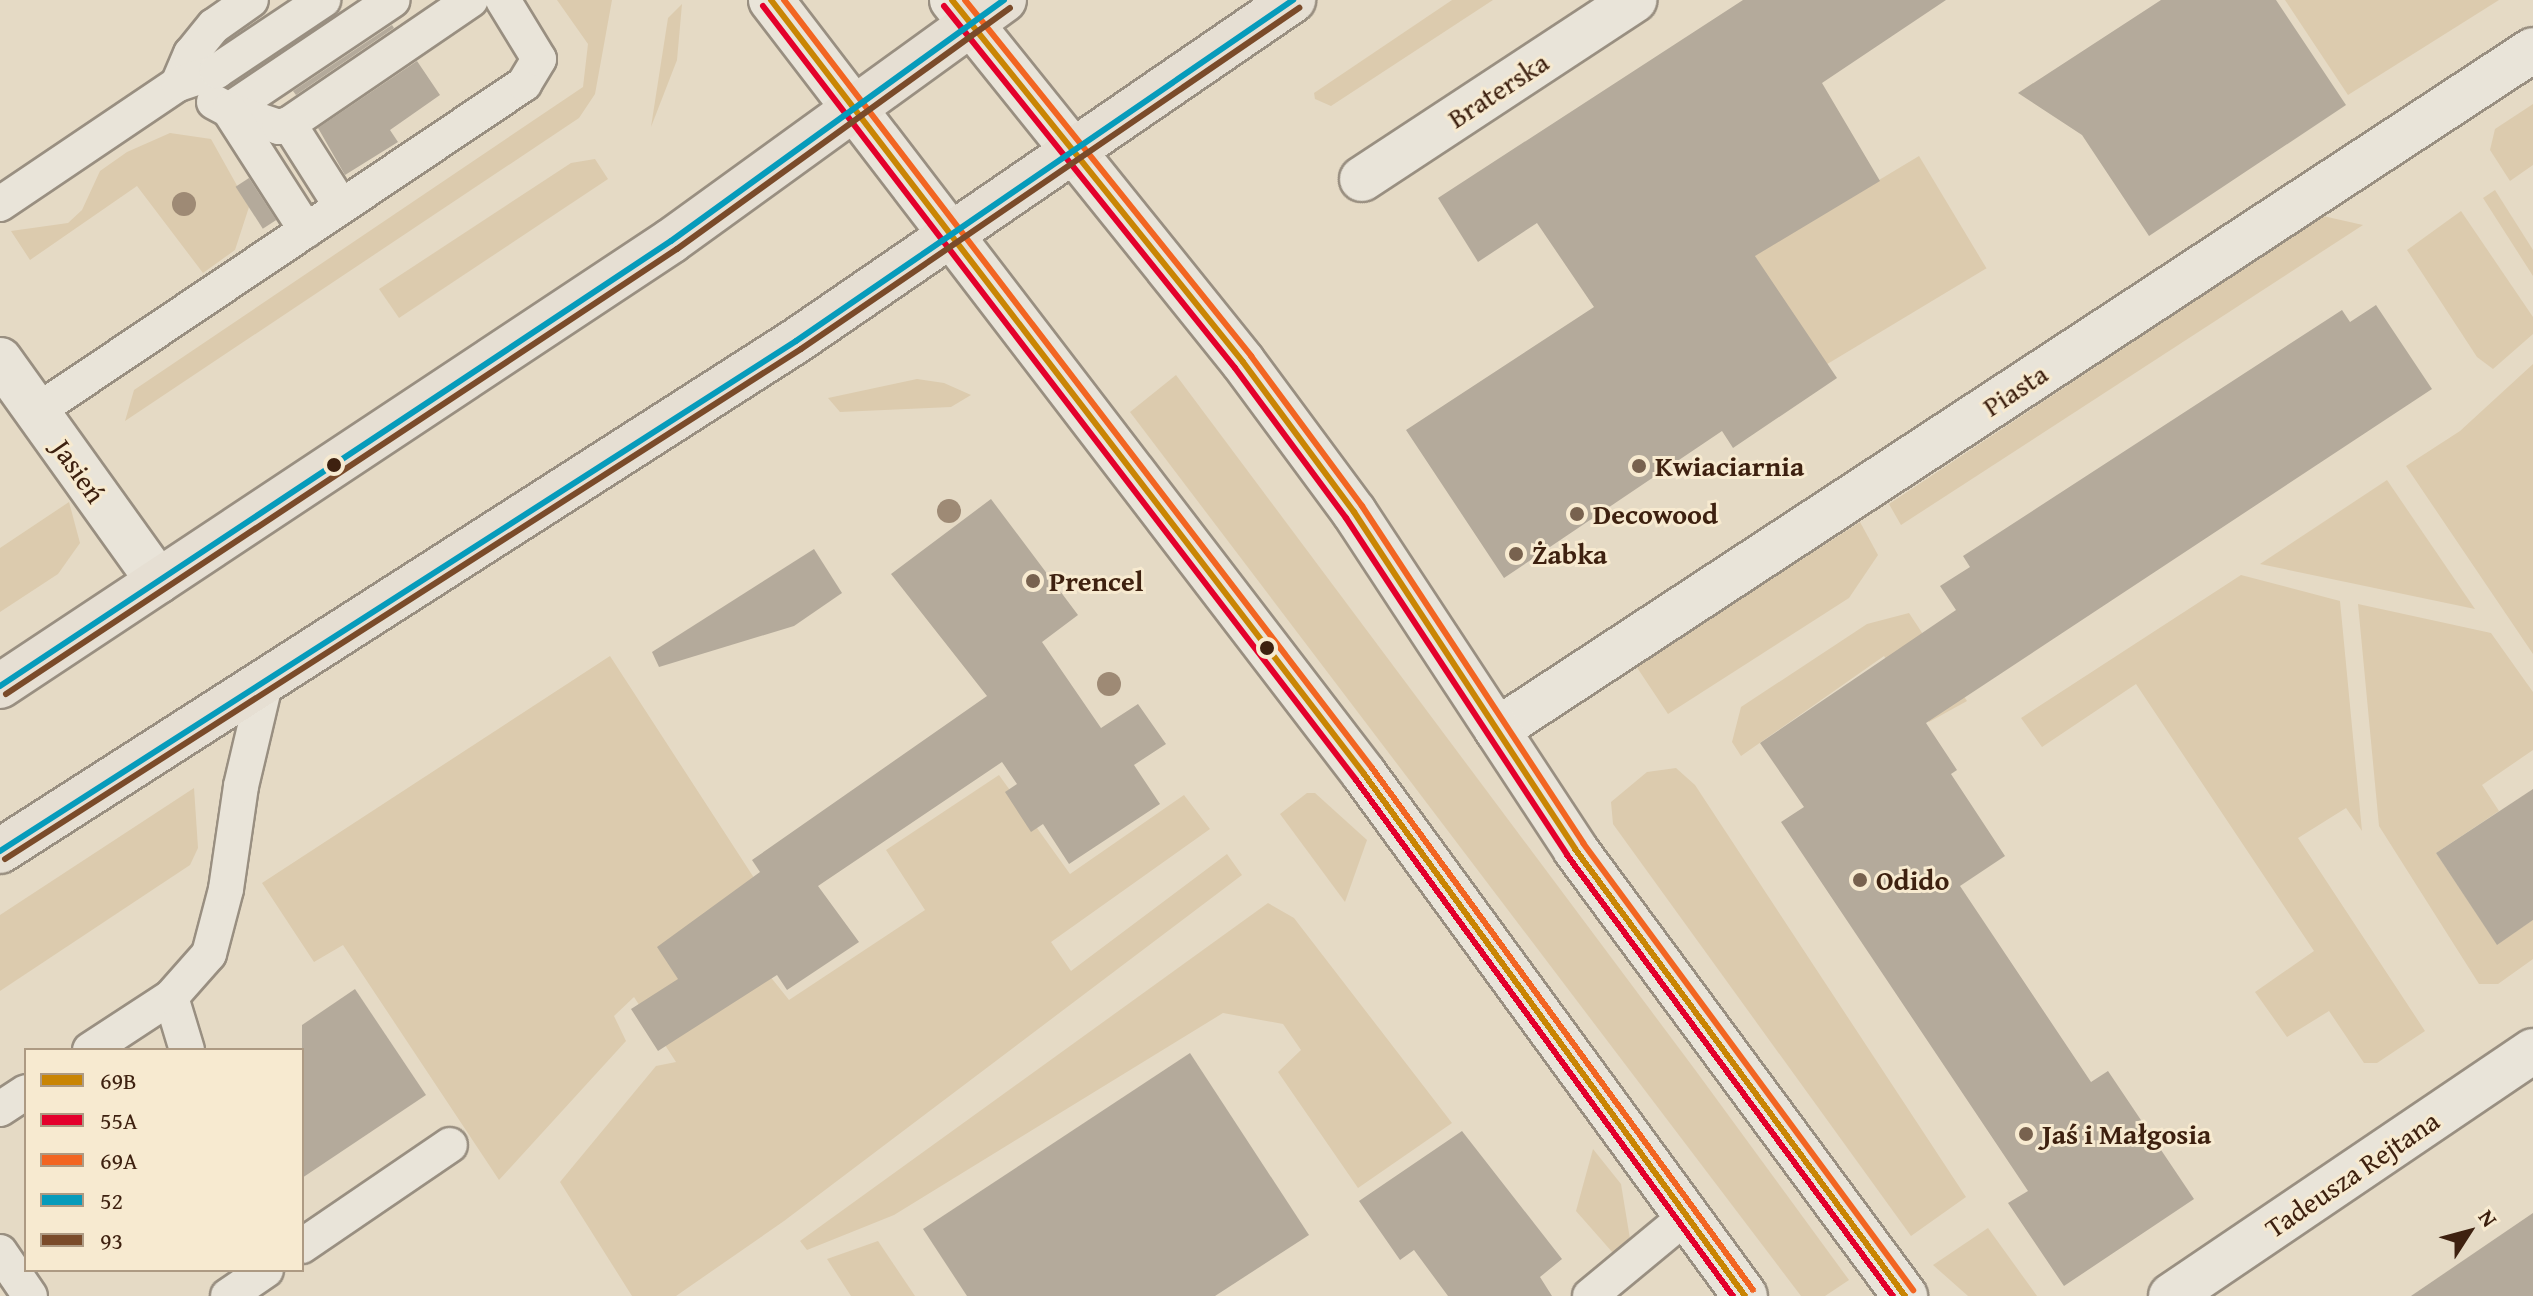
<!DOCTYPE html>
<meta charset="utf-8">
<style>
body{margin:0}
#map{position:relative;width:2533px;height:1296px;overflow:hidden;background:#e5dac5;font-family:"Gentium Book Plus",serif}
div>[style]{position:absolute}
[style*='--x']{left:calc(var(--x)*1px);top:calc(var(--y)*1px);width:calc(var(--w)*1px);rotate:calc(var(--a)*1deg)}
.green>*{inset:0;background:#dccbae;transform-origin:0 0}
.building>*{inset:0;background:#b4aa9b;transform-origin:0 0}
.roads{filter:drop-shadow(2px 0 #998f81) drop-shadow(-2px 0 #998f81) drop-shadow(0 2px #998f81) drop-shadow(0 -2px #998f81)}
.lane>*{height:34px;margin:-17px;padding:0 17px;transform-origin:17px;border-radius:17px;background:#e9e4d9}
.street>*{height:44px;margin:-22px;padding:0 22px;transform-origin:22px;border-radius:22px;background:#e9e4d9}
.secondary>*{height:44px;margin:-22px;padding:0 22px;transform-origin:22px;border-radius:22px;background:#e9e4d9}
.primary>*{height:44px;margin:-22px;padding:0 22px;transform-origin:22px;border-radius:22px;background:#e6dfd3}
.bus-1>*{height:6px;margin:-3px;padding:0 3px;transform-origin:3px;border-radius:3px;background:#c98504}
.bus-2>*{height:6px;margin:-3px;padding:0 3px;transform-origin:3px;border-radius:3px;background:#e4002b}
.bus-3>*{height:6px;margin:-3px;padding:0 3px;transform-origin:3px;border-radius:3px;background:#f26522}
.bus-4>*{height:6px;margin:-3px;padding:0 3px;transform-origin:3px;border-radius:3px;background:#069bbb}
.bus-5>*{height:6px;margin:-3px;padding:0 3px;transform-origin:3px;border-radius:3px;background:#7a4b2a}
.trees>*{width:24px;height:24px;margin:-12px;border-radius:50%;background:#9e8a75}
.dots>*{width:22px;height:22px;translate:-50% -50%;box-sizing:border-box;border:4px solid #f7ead0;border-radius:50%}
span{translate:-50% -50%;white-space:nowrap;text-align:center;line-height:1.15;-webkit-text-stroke:6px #f7ead0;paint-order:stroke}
.street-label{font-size:28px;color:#3e2110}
.poi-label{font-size:28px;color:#3e2110;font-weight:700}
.left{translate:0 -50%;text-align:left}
.legend{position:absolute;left:24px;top:1048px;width:280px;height:224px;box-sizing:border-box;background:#f7ead0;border:2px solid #ad9a83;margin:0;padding:10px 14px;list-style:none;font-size:24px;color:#3e2110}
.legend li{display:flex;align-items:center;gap:16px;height:40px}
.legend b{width:40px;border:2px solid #ad9a83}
.north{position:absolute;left:2429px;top:1192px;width:80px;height:80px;-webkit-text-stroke:6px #f7ead0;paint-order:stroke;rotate:54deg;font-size:22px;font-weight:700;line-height:32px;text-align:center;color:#3e2110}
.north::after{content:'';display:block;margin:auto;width:28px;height:36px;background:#3e2110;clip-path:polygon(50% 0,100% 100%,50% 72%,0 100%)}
</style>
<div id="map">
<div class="green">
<div style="clip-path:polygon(557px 0,612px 0,595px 94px,579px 118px,125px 421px,134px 390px,583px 87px,588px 44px)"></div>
<div style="clip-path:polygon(1452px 0,1493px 0,1331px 106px,1315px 99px,1314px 93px)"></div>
<div style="clip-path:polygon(2285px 0,2499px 0,2348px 95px)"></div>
<div style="clip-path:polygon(682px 4px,677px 60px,651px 127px,668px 18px)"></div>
<div style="clip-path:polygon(2533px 104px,2533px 165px,2510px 181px,2490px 150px,2495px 129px)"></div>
<div style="clip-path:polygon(170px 133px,211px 139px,249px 207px,235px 250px,203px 273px,137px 186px,30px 260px,11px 231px,68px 223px,82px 210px,100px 171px,127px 152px)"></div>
<div style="left:1919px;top:156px;width:131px;height:192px;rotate:59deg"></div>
<div style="clip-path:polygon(595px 159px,608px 179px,399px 318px,379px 289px,571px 163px)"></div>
<div style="clip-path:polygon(2495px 190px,2533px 250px,2533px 276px,2483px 198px)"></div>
<div style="clip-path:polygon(2461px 211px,2533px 317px,2533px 334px,2493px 369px,2477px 357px,2407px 250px)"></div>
<div style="clip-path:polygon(2323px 216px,2363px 225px,1901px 525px,1889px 504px)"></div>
<div style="clip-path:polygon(2533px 364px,2533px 654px,2406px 466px,2460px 431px)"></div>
<div style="clip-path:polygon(1176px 375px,1696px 1071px,1849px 1280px,1825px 1296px,1801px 1296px,1130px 412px)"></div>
<div style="clip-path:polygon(917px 379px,944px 383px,971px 395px,951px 407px,840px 412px,828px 398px)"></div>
<div style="clip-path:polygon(2387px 480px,2475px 609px,2260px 564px)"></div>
<div style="clip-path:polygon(69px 502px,80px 543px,58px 574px,0 612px,0 548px)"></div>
<div style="clip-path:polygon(1860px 522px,1878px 555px,1849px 598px,1668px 714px,1636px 666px)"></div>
<div style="clip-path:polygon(2241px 575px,2340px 601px,2362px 831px,2346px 808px,2298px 838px,2425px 1031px,2377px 1063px,2364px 1063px,2329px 1011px,2287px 1037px,2255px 992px,2314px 951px,2136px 684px,2042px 747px,2021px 718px)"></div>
<div style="clip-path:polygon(2358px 604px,2491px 633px,2533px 692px,2533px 750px,2482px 785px,2499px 811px,2436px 853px,2497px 944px,2533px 920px,2533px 959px,2498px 984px,2479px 984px,2379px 826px)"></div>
<div style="clip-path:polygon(1909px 613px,1967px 701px,1929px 722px,1884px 656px,1741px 756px,1732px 742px,1741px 707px,1867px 624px)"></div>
<div style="clip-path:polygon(610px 656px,771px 904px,733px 930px,789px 1000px,925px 910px,886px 850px,999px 775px,1070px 874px,1184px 795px,1210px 829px,1051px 942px,1071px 971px,1227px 854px,1242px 875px,784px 1221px,676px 1296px,632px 1296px,560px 1182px,656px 1066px,676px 1062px,634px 997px,614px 1016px,626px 1041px,499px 1180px,343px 945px,314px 962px,262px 883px)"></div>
<div style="clip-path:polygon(1676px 768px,1695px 785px,1966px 1197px,1911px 1236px,1613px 824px,1611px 802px,1647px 772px)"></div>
<div style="clip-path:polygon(194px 788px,198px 848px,190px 865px,0 991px,0 915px)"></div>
<div style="clip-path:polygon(1307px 793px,1315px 793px,1367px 840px,1345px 902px,1280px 814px)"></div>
<div style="clip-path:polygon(1268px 903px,1294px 918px,1452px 1123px,1358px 1188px,1278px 1072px,1301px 1050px,1283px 1024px,1223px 1013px,894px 1215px,807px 1250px,800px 1241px)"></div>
<div style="clip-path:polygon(1593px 1149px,1621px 1184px,1630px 1239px,1613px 1253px,1576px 1211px)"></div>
<div style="clip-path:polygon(1988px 1228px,2037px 1296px,1968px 1296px,1933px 1265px)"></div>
<div style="clip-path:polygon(878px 1241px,915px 1296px,851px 1296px,827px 1259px)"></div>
</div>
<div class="building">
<div style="clip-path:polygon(1743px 0,1946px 0,1822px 83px,1880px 181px,1755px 256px,1837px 378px,1733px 448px,1722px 431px,1504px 578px,1406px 430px,1594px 307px,1537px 223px,1478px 262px,1438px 198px)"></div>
<div style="clip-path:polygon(2161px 0,2276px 0,2346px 105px,2149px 236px,2082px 135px,2018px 93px)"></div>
<div style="clip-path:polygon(392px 25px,394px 28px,296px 95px,293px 91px)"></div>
<div style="clip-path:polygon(417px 61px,440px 95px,390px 130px,398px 142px,345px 175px,318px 128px)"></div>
<div style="left:249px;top:178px;width:50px;height:16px;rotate:57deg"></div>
<div style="clip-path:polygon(2376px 305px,2432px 389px,1926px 723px,1957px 770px,1951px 774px,2005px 856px,1960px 886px,2091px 1082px,2108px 1071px,2194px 1199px,2064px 1286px,2008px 1203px,2028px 1191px,1781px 822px,1804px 807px,1760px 743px,1956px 610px,1940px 586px,1970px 567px,1963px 556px,2342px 310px,2350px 322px)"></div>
<div style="clip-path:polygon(991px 499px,1078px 615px,1042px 642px,1101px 728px,1138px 704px,1166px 744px,1134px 765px,1160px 804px,1069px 864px,1043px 824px,1031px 832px,1005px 792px,1017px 784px,1002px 762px,818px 886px,859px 942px,787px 990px,777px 975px,658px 1051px,631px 1009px,678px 979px,657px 947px,760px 872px,752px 860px,987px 696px,891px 574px)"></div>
<div style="clip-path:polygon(814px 549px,842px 593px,794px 626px,659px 667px,652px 652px)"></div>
<div style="clip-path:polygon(2533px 789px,2533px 920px,2497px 945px,2436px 853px)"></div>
<div style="clip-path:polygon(355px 989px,426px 1095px,302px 1178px,302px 1025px)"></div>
<div style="clip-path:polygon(1190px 1053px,1309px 1235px,1215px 1296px,967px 1296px,923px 1229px)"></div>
<div style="clip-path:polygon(1462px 1131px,1562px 1259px,1540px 1277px,1552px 1296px,1448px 1296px,1414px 1250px,1400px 1260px,1359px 1201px)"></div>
<div style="clip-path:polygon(2533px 1213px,2533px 1296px,2411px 1296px)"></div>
</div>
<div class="roads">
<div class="lane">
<div style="--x:178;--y:84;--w:33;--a:-67"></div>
<div style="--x:191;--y:54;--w:36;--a:-51"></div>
<div style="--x:214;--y:26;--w:45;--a:-35.1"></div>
<div style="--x:214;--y:102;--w:17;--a:28"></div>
<div style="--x:229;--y:110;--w:197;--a:-33.9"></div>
<div style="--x:229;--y:110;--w:53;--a:18.8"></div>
<div style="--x:279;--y:127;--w:10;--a:-17"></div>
<div style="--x:289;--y:124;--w:220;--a:-34.3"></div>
<div style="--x:229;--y:110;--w:143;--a:57.3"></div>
<div style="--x:289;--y:124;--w:97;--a:57.6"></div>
<div style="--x:0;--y:204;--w:215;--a:-34"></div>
<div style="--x:178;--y:84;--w:41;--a:-18.4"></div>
<div style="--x:217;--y:71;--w:128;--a:-33.8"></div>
<div style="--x:37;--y:411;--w:587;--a:-33.88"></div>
<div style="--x:524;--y:84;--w:29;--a:-59"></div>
<div style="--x:539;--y:59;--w:69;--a:-121.4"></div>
<div style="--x:90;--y:1050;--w:97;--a:-33.2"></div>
<div style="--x:187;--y:1050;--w:55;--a:-106.8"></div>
<div style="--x:171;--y:997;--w:57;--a:-48.5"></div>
<div style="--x:209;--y:954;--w:67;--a:-75.3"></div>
<div style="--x:226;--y:889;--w:104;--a:-81.7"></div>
<div style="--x:241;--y:786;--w:113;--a:-76.7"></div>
<div style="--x:0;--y:1109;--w:31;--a:-33"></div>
<div style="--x:302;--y:1246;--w:179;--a:-34.3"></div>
<div style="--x:0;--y:1252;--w:53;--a:55.7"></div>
<div style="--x:228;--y:1296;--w:46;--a:-34.4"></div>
<div style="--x:1590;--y:1296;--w:129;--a:-39.6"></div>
</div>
<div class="street">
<div style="--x:1362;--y:179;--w:326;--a:-33.3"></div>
<div style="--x:0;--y:360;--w:272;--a:54.4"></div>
<div style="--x:1497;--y:730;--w:1239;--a:-33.28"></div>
<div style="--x:2171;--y:1296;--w:437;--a:-34.1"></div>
</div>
<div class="secondary">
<div style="--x:771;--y:0;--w:975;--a:52.54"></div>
<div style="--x:1364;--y:774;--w:646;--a:53.87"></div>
<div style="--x:952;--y:0;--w:464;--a:51.2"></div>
<div style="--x:1243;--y:362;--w:187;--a:53.5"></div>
<div style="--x:1354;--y:512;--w:403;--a:56.7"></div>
<div style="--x:1575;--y:849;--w:556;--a:53.56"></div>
</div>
<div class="primary">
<div style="--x:0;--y:686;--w:805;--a:-33.55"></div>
<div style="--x:671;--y:241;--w:411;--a:-35.9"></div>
<div style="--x:0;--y:851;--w:945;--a:-32.65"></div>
<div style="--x:796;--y:341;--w:603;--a:-34.45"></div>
</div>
</div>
<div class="bus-1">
<div style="--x:771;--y:0;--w:975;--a:52.54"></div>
<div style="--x:1364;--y:774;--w:646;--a:53.87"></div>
<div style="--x:952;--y:0;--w:464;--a:51.2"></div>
<div style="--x:1243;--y:362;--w:187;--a:53.5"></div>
<div style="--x:1354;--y:512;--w:403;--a:56.7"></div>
<div style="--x:1575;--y:849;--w:556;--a:53.56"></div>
</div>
<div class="bus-2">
<div style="--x:763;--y:6;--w:975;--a:52.54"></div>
<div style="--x:1356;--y:780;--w:639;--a:53.85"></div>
<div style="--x:944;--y:6;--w:464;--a:51.2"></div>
<div style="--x:1235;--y:368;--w:187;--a:53.5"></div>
<div style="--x:1346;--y:518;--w:403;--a:56.7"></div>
<div style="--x:1567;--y:855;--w:548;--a:53.53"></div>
</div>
<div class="bus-3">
<div style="--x:784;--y:0;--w:967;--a:52.56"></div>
<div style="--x:1372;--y:768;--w:646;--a:53.87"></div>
<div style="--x:965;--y:0;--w:457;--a:51.2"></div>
<div style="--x:1251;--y:356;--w:187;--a:53.5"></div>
<div style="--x:1362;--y:506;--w:403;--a:56.7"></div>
<div style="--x:1583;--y:843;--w:556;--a:53.56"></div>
</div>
<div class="bus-4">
<div style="--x:0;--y:686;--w:805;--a:-33.55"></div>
<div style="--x:671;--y:241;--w:411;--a:-35.9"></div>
<div style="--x:0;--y:851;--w:945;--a:-32.65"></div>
<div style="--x:796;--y:341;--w:603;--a:-34.45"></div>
</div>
<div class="bus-5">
<div style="--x:6;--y:694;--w:805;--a:-33.55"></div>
<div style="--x:677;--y:249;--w:411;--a:-35.9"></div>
<div style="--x:5;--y:859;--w:945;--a:-32.65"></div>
<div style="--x:801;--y:349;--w:604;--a:-34.4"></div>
</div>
<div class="trees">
<div style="left:184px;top:204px"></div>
<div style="left:949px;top:511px"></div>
<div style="left:1109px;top:684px"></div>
</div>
<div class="dots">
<div style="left:334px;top:465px;background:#3e2110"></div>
<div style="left:1639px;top:466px;background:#78624f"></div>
<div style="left:1577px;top:514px;background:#78624f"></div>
<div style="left:1516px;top:554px;background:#78624f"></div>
<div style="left:1033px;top:581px;background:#78624f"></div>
<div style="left:1267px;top:648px;background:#3e2110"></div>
<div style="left:1860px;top:880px;background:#78624f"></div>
<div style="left:2026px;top:1134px;background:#78624f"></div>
</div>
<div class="street-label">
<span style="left:1498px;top:90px;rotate:-33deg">Braterska</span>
<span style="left:2015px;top:390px;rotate:-33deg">Piasta</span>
<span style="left:79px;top:471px;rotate:55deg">Jasień</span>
<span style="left:2352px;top:1174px;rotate:-34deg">Tadeusza Rejtana</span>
</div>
<div class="poi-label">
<span class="left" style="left:1655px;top:466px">Kwiaciarnia</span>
<span class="left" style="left:1593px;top:514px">Decowood</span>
<span class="left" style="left:1532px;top:554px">Żabka</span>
<span class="left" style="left:1049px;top:581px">Prencel</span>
<span class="left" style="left:1876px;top:880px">Odido</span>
<span class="left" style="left:2042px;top:1134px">Jaś i Małgosia</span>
</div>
<ul class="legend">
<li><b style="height:10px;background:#c98504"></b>69B</li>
<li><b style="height:10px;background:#e4002b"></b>55A</li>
<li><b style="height:10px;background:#f26522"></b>69A</li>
<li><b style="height:10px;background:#069bbb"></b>52</li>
<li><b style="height:10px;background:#7a4b2a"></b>93</li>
</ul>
<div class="north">N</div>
</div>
